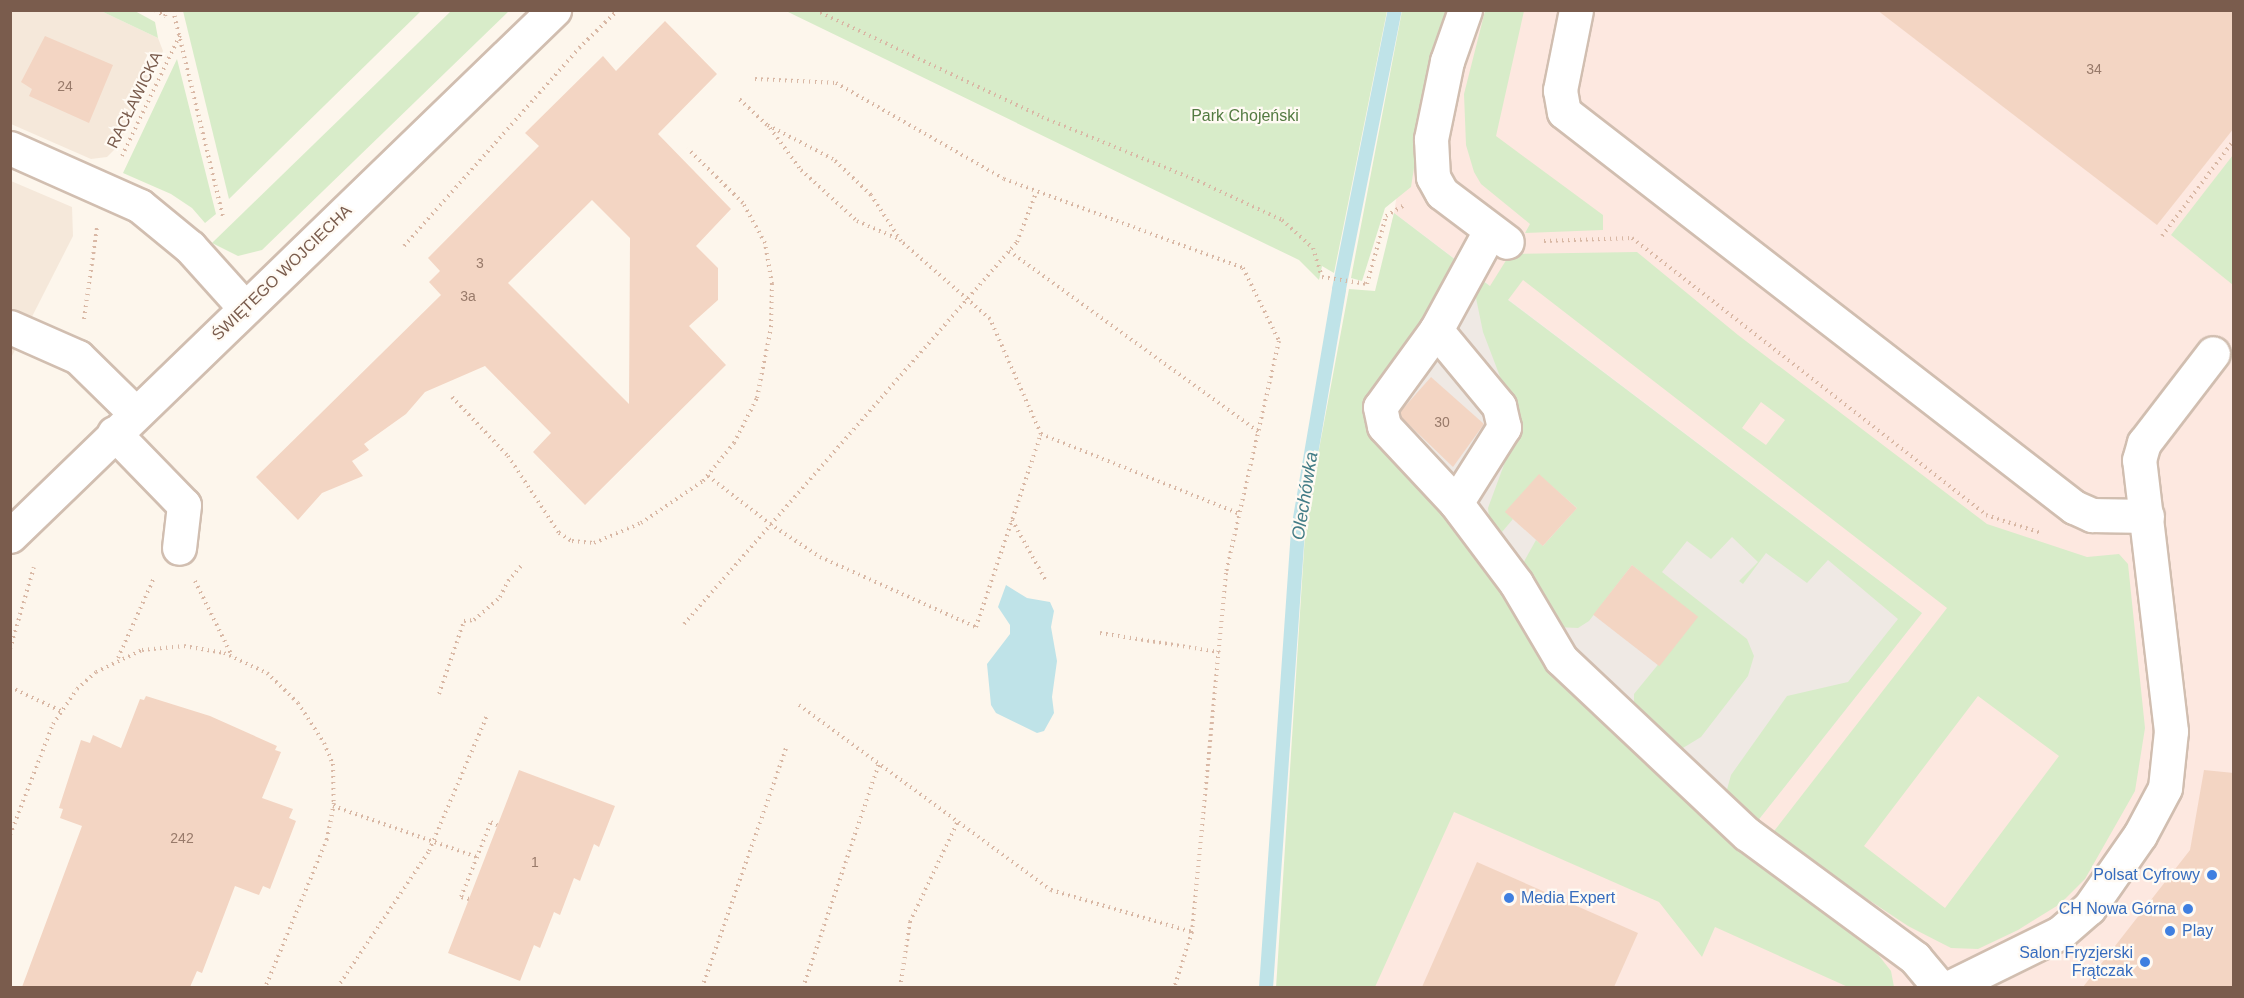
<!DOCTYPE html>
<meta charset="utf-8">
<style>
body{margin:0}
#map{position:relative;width:2244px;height:998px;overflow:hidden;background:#fdf6ec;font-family:Helvetica,sans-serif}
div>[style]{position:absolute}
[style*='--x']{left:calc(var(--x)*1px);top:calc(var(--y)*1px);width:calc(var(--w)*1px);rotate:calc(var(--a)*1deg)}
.residential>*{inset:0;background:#f5e8da}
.commercial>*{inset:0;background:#fde8e0}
.industrial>*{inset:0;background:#efe9e4}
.green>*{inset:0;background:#d8ecc9}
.water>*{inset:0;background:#bfe3e8}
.stream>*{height:14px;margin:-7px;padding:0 7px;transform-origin:7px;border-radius:7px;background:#bfe3e8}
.building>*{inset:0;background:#f3d5c3;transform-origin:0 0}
.path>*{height:4px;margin-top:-2px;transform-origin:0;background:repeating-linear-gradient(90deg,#d9b8a5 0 1.5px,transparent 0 6px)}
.roads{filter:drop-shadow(2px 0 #d1beb0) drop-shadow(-2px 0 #d1beb0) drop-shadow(0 2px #d1beb0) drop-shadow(0 -2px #d1beb0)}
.minor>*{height:33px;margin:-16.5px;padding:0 16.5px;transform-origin:16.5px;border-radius:16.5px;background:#fff}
.dots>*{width:16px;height:16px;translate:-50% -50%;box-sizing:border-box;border:3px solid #fffaf3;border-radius:50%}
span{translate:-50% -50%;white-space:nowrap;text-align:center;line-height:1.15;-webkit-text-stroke:4.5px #fffaf3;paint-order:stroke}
.number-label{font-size:14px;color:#987a6a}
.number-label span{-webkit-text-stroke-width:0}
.street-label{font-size:16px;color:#7a5c4d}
.park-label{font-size:16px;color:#537a41}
.shop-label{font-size:16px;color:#366cbe}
.right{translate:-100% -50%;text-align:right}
.left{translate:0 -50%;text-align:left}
.water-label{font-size:18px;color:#437c86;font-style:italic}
.frame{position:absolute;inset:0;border:12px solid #7a5c4d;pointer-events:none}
</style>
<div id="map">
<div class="residential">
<div style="clip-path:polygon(11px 11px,101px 11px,158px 38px,163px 51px,117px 147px,107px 157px,91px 159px,11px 124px)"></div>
<div style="clip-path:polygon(11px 181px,72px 207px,73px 236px,11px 358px)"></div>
</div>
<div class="commercial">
<div style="clip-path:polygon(1426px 11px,2233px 11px,2233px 987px,1288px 988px,1326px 526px,1922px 613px,1394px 213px)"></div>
</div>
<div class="industrial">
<div style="clip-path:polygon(1394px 213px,1922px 613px,1756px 823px,1326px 526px)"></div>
</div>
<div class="green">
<div style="clip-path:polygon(101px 11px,135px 11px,155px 22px,158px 38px)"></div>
<div style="clip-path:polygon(183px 11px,183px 10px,421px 11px,229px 199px)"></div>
<div style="clip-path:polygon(451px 11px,509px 11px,262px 250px,238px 256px,212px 243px)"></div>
<div style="clip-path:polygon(786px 11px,1387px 11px,1334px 273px,1322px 266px,1319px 280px,1299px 260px)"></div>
<div style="clip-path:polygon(1402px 11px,1448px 11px,1424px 104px,1411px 187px,1385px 208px,1362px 281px,1351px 278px)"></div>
<div style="clip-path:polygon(1485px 11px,1524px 11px,1496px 136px,1603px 215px,1603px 230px,1525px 233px,1530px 224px,1481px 184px,1474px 172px,1466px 145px,1464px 94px)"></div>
<div style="clip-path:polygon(177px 59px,216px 214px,205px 223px,192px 208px,171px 194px,123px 173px)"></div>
<div style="clip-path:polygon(2233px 155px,2233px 285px,2171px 235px)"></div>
<div style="clip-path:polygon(1394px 213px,1457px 261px,1369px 417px,1739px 845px,1876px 952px,1891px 971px,1894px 987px,1848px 987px,1715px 927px,1702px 957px,1659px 902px,1454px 812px,1375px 987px,1276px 988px,1306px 519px,1349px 289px,1375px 291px)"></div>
<div style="clip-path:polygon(evenodd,1637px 252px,1738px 335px,1987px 524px,2087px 557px,2119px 554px,2128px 564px,2145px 728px,2135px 791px,2085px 879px,2060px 904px,2018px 930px,1978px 949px,1951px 948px,1908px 926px,1771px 835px,1947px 608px,1523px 280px,1508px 300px,1922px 613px,1756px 823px,1726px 793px,1731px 775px,1787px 696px,1848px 682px,1898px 619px,1828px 560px,1807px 583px,1766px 553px,1743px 584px,1739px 581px,1758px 562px,1732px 537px,1711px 559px,1687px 541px,1662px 572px,1747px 639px,1754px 656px,1748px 676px,1701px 737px,1678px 751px,1634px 711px,1634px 694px,1697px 617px,1632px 565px,1589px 621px,1578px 628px,1556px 627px,1521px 567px,1536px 540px,1543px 546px,1577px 508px,1539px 475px,1506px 512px,1513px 519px,1502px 532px,1489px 518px,1488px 508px,1516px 432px,1515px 416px,1483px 332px,1476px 298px,1480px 279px,1490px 286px,1510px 254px,1637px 252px,1761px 402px,1785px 420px,1766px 445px,1742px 428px,1761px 402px,1637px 252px,1978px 696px,2059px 756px,1945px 908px,1864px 846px,1978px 696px)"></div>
</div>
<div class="water">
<div style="clip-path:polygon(1006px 585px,1027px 598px,1050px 602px,1054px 611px,1051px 627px,1057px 661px,1052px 697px,1054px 713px,1044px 731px,1037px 733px,996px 713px,991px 705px,987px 664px,1010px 634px,1010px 625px,998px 607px)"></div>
</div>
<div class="stream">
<div style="--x:1266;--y:988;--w:459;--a:-86"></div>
<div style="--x:1298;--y:530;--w:244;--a:-80.3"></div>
<div style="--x:1339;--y:289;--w:285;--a:-78.7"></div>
</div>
<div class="building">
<div style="clip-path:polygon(1877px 10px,2234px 10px,2234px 128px,2157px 225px)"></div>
<div style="clip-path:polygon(evenodd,665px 21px,717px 74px,658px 134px,731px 209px,696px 246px,718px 268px,718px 300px,689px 326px,726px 365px,585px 505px,533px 452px,551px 433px,485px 366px,425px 392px,406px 414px,364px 444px,369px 450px,352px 461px,363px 476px,322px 493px,298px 520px,256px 477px,441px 295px,429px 282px,440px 271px,428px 258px,539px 146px,525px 133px,603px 56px,616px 71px,665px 21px,592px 200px,630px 238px,629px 404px,508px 283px,592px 200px)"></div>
<div style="clip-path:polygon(45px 36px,113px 65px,89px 123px,29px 96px,32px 89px,21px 82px)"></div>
<div style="clip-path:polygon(1431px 377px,1484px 424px,1453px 467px,1401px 417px,1400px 412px)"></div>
<div style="left:1539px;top:474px;width:51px;height:51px;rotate:42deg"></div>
<div style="left:1632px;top:565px;width:84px;height:63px;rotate:38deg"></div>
<div style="clip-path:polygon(146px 696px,210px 716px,277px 746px,275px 750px,281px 752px,262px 798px,293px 809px,289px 818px,296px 821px,270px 889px,263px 886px,259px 895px,235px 886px,202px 973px,197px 971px,190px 987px,22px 987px,82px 826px,60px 818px,63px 809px,59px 808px,81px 740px,90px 743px,93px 735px,121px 748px,140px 699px,144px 700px)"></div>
<div style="clip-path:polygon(519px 770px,615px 806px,599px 847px,594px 844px,580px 881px,574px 878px,560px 915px,554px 912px,540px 948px,534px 945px,520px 981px,448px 953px)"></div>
<div style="clip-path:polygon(2204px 770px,2234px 773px,2234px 987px,2083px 987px,2190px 850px)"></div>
<div style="clip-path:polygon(1477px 862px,1638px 933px,1614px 987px,1422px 987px)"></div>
</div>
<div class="path">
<div style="--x:155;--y:10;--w:12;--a:31"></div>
<div style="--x:165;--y:16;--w:6;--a:-72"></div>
<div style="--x:173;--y:10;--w:213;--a:76.4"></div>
<div style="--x:815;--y:10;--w:251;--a:25.2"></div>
<div style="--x:1042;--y:117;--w:169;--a:22.3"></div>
<div style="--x:1198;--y:181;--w:93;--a:24.9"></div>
<div style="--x:1282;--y:220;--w:42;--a:42.1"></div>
<div style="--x:1313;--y:248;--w:30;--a:73"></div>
<div style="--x:1322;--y:277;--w:46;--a:8.8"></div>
<div style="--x:1367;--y:284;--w:71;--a:-74.4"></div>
<div style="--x:1386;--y:216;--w:21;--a:-31"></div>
<div style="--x:755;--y:79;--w:81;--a:2.8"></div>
<div style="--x:836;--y:83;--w:193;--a:29.7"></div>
<div style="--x:1004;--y:179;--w:255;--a:20.4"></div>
<div style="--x:1243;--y:268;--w:81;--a:63.7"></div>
<div style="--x:1279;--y:341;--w:238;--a:102.9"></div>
<div style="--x:1226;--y:573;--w:361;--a:95.4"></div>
<div style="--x:1192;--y:932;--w:59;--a:107.8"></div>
<div style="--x:770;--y:128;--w:52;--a:53.6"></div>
<div style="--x:801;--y:170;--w:76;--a:42.3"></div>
<div style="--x:857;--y:221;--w:48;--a:23.4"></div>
<div style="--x:122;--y:156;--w:134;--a:-64.4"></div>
<div style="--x:2162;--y:236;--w:120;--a:-53.1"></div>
<div style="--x:1544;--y:241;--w:88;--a:-2"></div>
<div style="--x:1632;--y:238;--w:449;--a:38"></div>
<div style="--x:1986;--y:515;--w:58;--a:18.1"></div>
<div style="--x:404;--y:246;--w:264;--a:-48.5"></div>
<div style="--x:579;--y:48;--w:54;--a:-44.3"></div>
<div style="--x:1009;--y:251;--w:310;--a:35.9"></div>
<div style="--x:84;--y:319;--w:92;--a:-81.9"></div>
<div style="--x:452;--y:397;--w:81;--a:46.5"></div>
<div style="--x:508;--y:456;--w:92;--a:56.5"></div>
<div style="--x:559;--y:533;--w:15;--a:32"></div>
<div style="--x:572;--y:541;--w:22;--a:5"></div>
<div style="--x:594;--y:543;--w:51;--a:-23.1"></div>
<div style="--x:641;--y:523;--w:75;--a:-34.1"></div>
<div style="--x:703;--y:481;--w:49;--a:-50.8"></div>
<div style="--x:734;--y:443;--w:51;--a:-62.9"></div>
<div style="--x:757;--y:398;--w:72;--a:-78.8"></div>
<div style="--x:771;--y:327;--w:43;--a:-88.7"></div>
<div style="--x:772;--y:284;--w:42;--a:-99.7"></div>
<div style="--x:765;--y:243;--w:46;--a:-118.8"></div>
<div style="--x:743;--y:203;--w:78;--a:-135.5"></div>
<div style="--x:1041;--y:434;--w:212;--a:21.9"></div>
<div style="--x:708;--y:476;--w:78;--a:37.7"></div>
<div style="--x:770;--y:524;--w:60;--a:33.4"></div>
<div style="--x:820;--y:557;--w:171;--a:24.2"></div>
<div style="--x:976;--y:627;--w:204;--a:-71.4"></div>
<div style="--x:1041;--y:434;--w:126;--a:-113.9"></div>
<div style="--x:990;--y:319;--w:118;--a:-138.8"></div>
<div style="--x:901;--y:241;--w:55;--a:-123.1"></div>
<div style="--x:871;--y:195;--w:52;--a:-136.5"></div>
<div style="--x:833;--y:159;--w:74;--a:-152.7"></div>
<div style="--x:767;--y:125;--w:41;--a:-137"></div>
<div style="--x:1012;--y:520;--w:68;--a:60.8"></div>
<div style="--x:195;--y:581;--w:84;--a:63.7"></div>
<div style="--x:684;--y:624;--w:507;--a:-48.92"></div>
<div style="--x:1017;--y:242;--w:53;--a:-68.8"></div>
<div style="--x:1100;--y:633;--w:121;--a:9.1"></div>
<div style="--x:10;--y:649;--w:85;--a:-73.7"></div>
<div style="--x:118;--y:658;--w:88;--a:-65.8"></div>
<div style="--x:10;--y:687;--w:56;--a:25.2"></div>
<div style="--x:439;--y:694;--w:77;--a:-71.1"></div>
<div style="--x:464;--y:621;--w:10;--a:-6"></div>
<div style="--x:474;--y:620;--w:35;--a:-41"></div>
<div style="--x:500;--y:597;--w:18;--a:-63"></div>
<div style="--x:508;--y:581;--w:21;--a:-49"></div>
<div style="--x:799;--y:705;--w:313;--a:36.3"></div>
<div style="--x:1051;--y:890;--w:147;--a:16.6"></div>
<div style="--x:333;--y:806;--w:152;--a:19.6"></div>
<div style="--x:10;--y:835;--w:119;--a:-68.8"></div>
<div style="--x:53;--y:724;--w:42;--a:-55.6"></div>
<div style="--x:77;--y:689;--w:25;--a:-42"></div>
<div style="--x:96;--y:672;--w:51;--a:-25.6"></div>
<div style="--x:142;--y:650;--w:42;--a:-5.4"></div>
<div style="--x:184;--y:646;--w:41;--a:9.9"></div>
<div style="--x:224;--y:653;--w:47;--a:24.9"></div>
<div style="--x:267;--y:673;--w:43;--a:44.1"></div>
<div style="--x:298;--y:703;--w:48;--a:57"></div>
<div style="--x:324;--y:743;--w:23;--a:67"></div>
<div style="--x:333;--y:764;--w:39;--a:89"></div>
<div style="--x:334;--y:803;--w:37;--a:101"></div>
<div style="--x:327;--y:839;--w:161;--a:112.6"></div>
<div style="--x:469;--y:899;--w:8;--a:-166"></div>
<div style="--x:461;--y:897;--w:81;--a:-68.2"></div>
<div style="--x:491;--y:822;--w:7;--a:27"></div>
<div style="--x:337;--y:988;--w:165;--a:-56.1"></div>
<div style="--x:429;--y:851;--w:147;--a:-66.8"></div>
<div style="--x:702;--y:988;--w:254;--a:-70.7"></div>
<div style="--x:803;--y:988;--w:237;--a:-71.3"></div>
<div style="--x:900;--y:988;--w:67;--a:-81.4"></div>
<div style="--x:910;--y:922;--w:112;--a:-64.6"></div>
</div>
<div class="roads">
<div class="minor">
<div style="--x:1465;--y:10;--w:54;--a:109.4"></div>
<div style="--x:1447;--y:61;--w:80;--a:101.6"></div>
<div style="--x:1431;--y:139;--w:38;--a:87"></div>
<div style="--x:1433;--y:177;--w:18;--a:61"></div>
<div style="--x:1442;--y:193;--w:81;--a:37"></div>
<div style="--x:1576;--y:10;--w:82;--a:101.3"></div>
<div style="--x:1560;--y:90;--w:22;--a:80"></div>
<div style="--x:1564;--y:112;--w:645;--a:37.76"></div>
<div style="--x:2074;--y:507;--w:20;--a:24"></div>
<div style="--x:2092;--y:515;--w:55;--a:1"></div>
<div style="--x:10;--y:148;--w:142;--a:24"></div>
<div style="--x:140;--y:206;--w:65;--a:39.4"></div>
<div style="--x:190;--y:247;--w:81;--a:48"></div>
<div style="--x:1490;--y:231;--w:113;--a:118.6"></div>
<div style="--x:1436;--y:330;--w:95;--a:126"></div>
<div style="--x:1380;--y:407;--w:19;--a:78"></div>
<div style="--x:1384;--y:426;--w:105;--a:46.9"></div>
<div style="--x:1456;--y:503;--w:100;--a:53.1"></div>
<div style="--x:1516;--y:583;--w:88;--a:59.4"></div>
<div style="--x:1561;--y:659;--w:255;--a:43.3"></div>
<div style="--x:1747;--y:834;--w:209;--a:36.4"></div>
<div style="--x:1915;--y:958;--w:39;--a:50"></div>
<div style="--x:10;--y:327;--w:74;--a:23.8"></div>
<div style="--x:78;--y:357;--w:80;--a:44.5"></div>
<div style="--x:1436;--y:330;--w:99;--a:50.3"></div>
<div style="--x:1499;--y:406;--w:22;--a:77"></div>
<div style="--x:1504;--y:427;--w:90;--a:122.3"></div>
<div style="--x:114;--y:433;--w:100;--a:45.8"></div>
<div style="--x:184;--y:505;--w:43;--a:96.6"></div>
<div style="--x:10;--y:536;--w:757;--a:-44.04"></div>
<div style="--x:1948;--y:988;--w:125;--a:-26.2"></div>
<div style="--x:2060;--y:933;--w:38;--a:-41"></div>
<div style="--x:2089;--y:908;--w:89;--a:-55.1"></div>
<div style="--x:2140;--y:835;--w:53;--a:-62"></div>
<div style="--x:2165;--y:788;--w:57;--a:-84"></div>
<div style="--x:2171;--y:731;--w:273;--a:-96.7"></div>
<div style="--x:2139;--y:460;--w:18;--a:-74"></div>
<div style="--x:2144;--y:443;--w:113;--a:-52.5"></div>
</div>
</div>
<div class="dots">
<div style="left:2212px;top:875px;background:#3f7fe0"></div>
<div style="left:1509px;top:898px;background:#3f7fe0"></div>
<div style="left:2188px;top:909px;background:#3f7fe0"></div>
<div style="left:2170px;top:931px;background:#3f7fe0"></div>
<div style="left:2145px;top:962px;background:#3f7fe0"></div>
</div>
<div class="number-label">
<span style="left:2094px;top:69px">34</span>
<span style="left:65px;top:86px">24</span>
<span style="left:480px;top:263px">3</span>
<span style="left:468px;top:296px">3a</span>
<span style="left:1442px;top:422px">30</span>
<span style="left:182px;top:838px">242</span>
<span style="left:535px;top:862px">1</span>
</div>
<div class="street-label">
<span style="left:135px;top:100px;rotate:-64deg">RACŁAWICKA</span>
<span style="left:282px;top:273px;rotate:-44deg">ŚWIĘTEGO WOJCIECHA</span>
</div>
<div class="park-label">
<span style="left:1245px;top:116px">Park Chojeński</span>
</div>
<div class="shop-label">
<span class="right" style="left:2200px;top:875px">Polsat Cyfrowy</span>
<span class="left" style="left:1521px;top:898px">Media Expert</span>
<span class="right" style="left:2176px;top:909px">CH Nowa Górna</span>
<span class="left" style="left:2182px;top:931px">Play</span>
<span class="right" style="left:2133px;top:962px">Salon Fryzjerski<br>Frątczak</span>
</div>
<div class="water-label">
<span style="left:1305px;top:496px;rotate:-81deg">Olechówka</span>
</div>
<div class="frame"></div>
</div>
